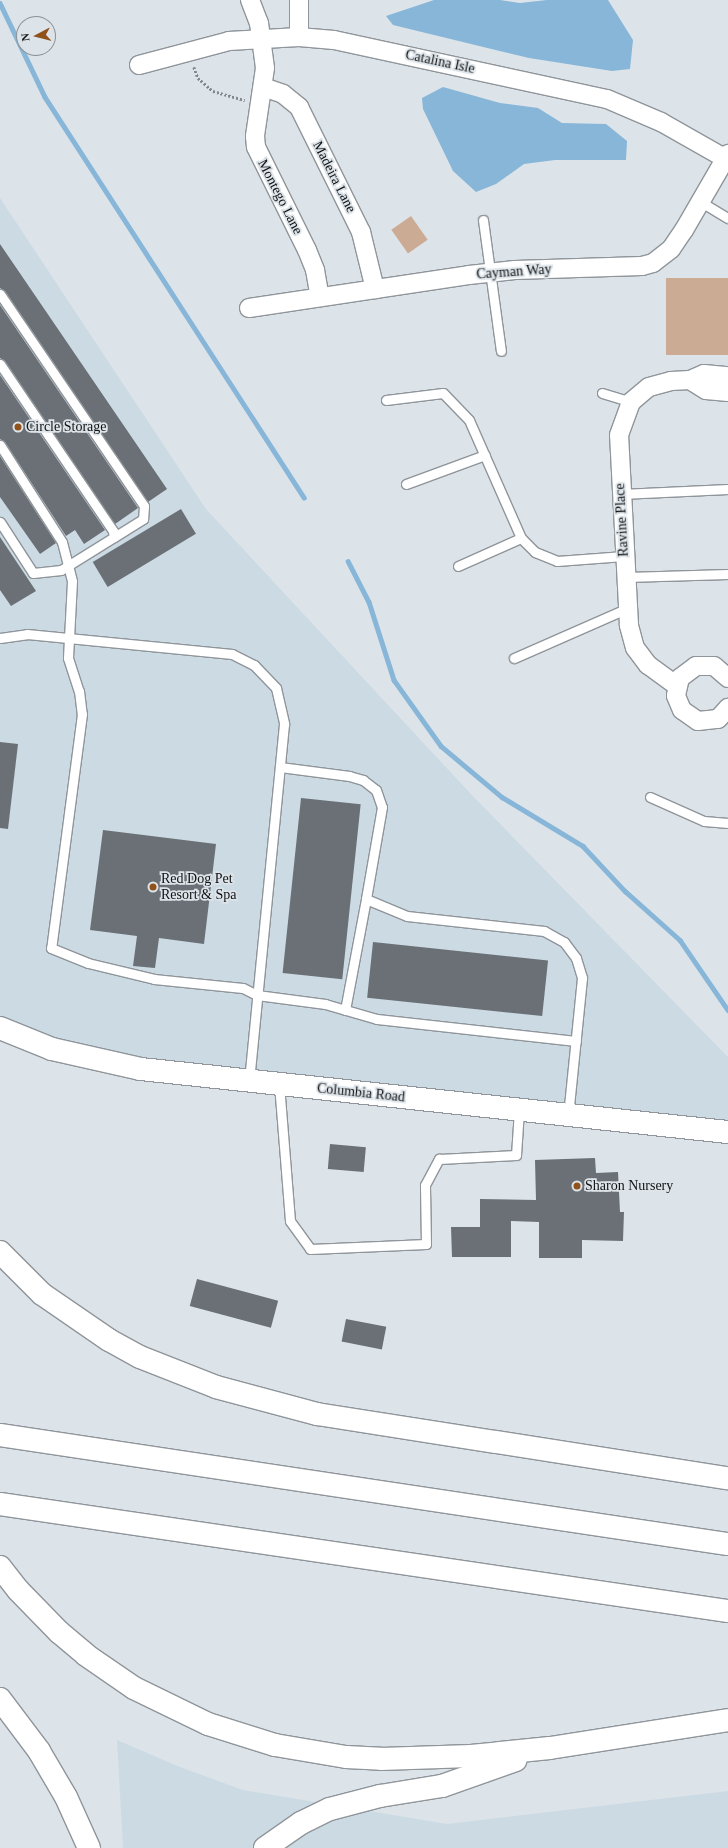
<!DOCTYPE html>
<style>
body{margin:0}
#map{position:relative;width:728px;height:1848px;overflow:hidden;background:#dde4e9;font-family:Georgia,serif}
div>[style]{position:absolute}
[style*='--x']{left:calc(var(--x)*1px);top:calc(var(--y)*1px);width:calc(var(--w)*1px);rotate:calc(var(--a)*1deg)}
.built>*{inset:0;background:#ccdae4}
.green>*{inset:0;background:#ccab94;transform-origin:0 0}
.water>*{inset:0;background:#87b6d8}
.stream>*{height:4.5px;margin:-2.25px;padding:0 2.25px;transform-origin:2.25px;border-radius:2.25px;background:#87b6d8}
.building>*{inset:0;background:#6a7075;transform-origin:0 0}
.path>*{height:2.5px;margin-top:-1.25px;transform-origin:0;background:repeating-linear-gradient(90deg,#84898d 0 2px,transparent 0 4px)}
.roads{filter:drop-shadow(1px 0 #8f959a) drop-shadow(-1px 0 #8f959a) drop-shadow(0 1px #8f959a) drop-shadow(0 -1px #8f959a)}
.service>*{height:9px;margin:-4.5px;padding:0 4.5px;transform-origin:4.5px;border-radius:4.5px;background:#fff}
.minor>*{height:18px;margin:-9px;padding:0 9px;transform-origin:9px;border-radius:9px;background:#fff}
.tertiary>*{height:22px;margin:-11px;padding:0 11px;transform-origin:11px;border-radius:11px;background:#fff}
.motorway>*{height:22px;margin:-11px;padding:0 11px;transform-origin:11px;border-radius:11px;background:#fff}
.dots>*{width:11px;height:11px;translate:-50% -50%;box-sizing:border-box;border:2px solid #dde4e9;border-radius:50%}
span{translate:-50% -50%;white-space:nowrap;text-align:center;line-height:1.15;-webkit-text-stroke:3.5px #dde4e9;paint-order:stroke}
.street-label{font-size:14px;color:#101214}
.poi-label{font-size:14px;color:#101214}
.left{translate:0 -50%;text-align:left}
.north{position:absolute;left:16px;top:16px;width:40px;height:40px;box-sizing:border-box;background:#dde4e9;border:1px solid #8b9094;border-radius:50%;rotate:263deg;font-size:11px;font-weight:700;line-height:16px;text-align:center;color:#101214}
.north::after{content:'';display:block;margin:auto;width:14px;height:18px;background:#91511b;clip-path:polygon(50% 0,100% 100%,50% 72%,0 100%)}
</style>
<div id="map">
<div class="built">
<div style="clip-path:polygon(0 198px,206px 509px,470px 793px,728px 1057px,728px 1132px,141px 1069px,0 1028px)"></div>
<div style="clip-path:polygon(117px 1740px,180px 1767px,243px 1790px,447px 1824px,728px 1791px,728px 1848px,123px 1848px)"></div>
</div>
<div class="green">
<div style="left:411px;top:216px;width:29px;height:24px;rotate:55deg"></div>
<div style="left:728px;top:278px;width:77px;height:62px;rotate:90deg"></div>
</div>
<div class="water">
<div style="clip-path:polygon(434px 0,500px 0,520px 3px,547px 0,608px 0,633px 40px,630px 69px,612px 71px,529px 58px,393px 25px,386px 16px)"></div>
<div style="clip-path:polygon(443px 87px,500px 103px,538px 108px,562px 123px,606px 124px,627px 141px,626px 160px,555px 160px,524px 164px,496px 184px,476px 192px,453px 171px,423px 109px,422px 98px)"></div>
</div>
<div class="stream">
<div style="--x:0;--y:3;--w:104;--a:64.4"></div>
<div style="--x:45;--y:97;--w:477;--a:57.1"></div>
<div style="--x:348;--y:561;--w:46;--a:62.9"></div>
<div style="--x:369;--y:602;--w:82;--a:72.2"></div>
<div style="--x:394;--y:680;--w:81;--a:54.5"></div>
<div style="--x:441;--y:746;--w:80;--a:39.9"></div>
<div style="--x:502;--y:797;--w:95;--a:31.2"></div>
<div style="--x:583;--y:846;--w:62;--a:47"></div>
<div style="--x:625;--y:891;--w:74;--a:41.7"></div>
<div style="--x:680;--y:940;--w:85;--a:55.6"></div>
</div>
<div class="building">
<div style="clip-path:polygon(0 244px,167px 489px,148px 502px,5px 291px,0 288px)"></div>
<div style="clip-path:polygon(0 305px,138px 508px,115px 524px,5px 361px,0 358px)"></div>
<div style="clip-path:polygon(0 375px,105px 530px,84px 544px,75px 530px,66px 536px,5px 442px,0 439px)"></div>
<div style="clip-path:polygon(0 456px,56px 543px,40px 554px,0 497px)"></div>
<div style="left:181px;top:509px;width:29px;height:103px;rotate:59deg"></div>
<div style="clip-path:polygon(0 537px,36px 591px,11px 606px,0 590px)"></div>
<div style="clip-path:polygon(0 742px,18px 744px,8px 829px,0 828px)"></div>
<div style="left:301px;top:798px;width:60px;height:176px;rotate:6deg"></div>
<div style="clip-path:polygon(103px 830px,216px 844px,204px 944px,159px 938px,155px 968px,133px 966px,137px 936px,90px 930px)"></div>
<div style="left:373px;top:942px;width:176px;height:56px;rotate:6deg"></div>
<div style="left:330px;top:1144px;width:36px;height:25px;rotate:5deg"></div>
<div style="clip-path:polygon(595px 1158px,596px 1173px,618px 1172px,620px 1212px,624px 1212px,623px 1241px,582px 1240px,582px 1258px,539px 1258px,539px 1222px,511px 1221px,511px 1257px,452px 1257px,451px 1227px,480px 1227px,480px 1199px,536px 1200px,535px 1160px)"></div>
<div style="left:197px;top:1279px;width:84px;height:28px;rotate:15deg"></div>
<div style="left:346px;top:1319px;width:41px;height:23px;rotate:11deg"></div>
</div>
<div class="path">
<div style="--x:194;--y:67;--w:12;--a:70"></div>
<div style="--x:198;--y:78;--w:20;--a:41"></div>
<div style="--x:213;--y:91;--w:33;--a:16"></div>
</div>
<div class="roads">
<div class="service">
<div style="--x:701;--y:202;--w:31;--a:31"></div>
<div style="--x:483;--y:220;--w:132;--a:82.2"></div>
<div style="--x:0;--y:294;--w:256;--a:55.8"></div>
<div style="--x:144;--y:506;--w:13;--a:94"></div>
<div style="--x:143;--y:519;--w:34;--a:148"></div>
<div style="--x:0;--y:364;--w:202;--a:55.9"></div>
<div style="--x:113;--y:531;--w:6;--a:81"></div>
<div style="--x:114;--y:537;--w:62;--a:148.1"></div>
<div style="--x:61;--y:570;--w:28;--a:174"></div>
<div style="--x:33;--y:573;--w:61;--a:-122.9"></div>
<div style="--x:602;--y:393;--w:30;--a:17"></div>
<div style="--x:386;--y:400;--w:57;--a:-7"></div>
<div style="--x:443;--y:393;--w:37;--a:46"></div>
<div style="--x:469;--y:420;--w:129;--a:66.2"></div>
<div style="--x:521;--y:538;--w:20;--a:45"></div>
<div style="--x:535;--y:552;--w:24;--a:22"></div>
<div style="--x:557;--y:561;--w:67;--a:-4.3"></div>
<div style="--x:0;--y:445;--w:115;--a:57.4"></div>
<div style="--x:62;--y:542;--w:40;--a:75.6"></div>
<div style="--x:72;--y:581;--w:77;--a:93"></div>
<div style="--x:68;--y:658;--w:35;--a:72"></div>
<div style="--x:79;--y:691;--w:23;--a:83"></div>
<div style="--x:82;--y:714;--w:236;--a:97.5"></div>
<div style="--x:51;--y:948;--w:40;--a:22"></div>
<div style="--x:88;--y:963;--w:68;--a:13.6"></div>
<div style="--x:154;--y:979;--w:89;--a:5.8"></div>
<div style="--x:243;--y:988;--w:16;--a:27"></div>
<div style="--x:257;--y:995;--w:69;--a:7.5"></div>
<div style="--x:325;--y:1004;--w:54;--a:16.1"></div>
<div style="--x:377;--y:1019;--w:200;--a:6.3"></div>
<div style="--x:406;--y:484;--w:84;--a:-20.2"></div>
<div style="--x:621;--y:494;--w:107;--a:-2.7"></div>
<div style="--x:458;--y:566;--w:69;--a:-24"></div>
<div style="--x:626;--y:577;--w:102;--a:-1.7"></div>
<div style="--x:0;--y:638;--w:27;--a:-8"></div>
<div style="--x:27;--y:634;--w:206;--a:5.6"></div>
<div style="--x:232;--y:654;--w:25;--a:27"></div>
<div style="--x:254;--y:665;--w:32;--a:46"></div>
<div style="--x:276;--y:688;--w:37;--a:77"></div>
<div style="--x:284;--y:724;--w:359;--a:95.6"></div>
<div style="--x:514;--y:658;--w:124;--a:-23.7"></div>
<div style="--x:280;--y:767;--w:70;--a:7.4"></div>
<div style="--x:349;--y:776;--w:15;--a:16"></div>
<div style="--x:363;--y:780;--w:16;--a:38"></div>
<div style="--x:376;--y:790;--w:18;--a:71"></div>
<div style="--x:382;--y:807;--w:93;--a:99.9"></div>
<div style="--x:366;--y:899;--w:44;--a:22.5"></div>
<div style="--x:407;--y:916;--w:138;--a:6.2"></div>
<div style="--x:544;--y:931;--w:23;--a:29"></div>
<div style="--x:564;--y:942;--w:20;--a:53"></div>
<div style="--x:576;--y:958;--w:21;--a:73"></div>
<div style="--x:582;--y:978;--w:138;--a:95.8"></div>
<div style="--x:650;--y:797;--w:59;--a:24"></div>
<div style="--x:704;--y:821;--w:24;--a:5"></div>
<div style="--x:345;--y:1010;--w:113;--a:-79.3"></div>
<div style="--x:279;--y:1084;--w:137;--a:85.4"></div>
<div style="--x:290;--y:1221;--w:34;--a:54"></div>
<div style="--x:310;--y:1249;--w:116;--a:-2.5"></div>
<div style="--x:426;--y:1244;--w:59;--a:-91"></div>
<div style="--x:425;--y:1185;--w:30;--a:-62"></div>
<div style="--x:439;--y:1159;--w:77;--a:-3"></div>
<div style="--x:516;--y:1155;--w:45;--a:-86.2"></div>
</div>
<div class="minor">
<div style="--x:250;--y:0;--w:25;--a:69"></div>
<div style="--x:259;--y:23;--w:45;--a:82.4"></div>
<div style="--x:265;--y:68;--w:69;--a:98.4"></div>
<div style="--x:255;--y:136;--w:11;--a:85"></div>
<div style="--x:256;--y:147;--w:115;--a:63.7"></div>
<div style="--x:307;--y:250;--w:22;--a:68"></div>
<div style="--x:315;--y:270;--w:27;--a:80"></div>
<div style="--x:299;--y:0;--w:37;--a:90"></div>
<div style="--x:139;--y:65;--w:93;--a:-14.9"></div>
<div style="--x:229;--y:41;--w:70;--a:-3.3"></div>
<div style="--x:299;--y:37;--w:35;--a:5"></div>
<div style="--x:334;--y:40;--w:279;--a:12.2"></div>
<div style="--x:607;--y:99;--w:59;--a:23.1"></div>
<div style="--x:661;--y:122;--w:77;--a:29.6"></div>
<div style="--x:263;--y:87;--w:21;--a:19"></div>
<div style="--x:283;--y:94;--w:21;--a:39"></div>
<div style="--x:299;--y:107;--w:140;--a:63.6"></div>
<div style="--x:361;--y:232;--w:59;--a:76.2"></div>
<div style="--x:249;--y:308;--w:222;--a:-8.5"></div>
<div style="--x:469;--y:275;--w:46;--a:-6.2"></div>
<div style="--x:515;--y:270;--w:127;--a:-1.8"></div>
<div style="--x:642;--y:266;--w:11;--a:-15"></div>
<div style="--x:653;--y:263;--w:23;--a:-38"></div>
<div style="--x:671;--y:249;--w:23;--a:-56"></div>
<div style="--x:684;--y:230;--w:88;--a:-59.9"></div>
<div style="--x:690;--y:380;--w:19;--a:32"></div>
<div style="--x:706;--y:390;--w:22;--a:5"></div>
<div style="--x:728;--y:678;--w:18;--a:-139"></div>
<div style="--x:714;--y:666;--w:18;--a:180"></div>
<div style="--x:696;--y:666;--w:20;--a:143"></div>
<div style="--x:680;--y:678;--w:18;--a:103"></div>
<div style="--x:676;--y:696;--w:15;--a:67"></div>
<div style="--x:682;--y:710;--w:19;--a:35"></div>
<div style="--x:698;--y:721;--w:20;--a:-6"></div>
<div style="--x:718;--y:719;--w:15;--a:-48"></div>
<div style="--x:677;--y:686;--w:36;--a:-144"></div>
<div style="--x:648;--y:665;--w:21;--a:-127"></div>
<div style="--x:635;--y:648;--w:24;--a:-105"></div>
<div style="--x:629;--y:625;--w:190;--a:-93"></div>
<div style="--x:619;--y:435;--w:35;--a:-70"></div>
<div style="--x:631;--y:402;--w:23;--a:-40"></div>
<div style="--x:649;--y:387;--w:23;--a:-15"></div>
<div style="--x:671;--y:381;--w:19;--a:-3"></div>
<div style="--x:690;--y:380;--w:15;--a:-23"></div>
<div style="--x:704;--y:374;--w:24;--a:5"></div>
</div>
<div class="tertiary">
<div style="--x:0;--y:1028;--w:56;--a:22"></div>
<div style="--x:52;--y:1049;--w:91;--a:12.7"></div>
<div style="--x:141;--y:1069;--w:590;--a:6.13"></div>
</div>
<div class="motorway">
<div style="--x:0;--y:1252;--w:59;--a:45"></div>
<div style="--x:42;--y:1294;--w:81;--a:34.5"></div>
<div style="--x:109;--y:1340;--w:35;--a:29"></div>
<div style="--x:140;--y:1357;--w:82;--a:21.5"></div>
<div style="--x:216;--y:1387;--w:105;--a:15"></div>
<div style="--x:317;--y:1414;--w:416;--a:8.9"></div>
<div style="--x:0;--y:1435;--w:736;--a:8.52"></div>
<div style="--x:0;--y:1504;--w:736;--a:8.36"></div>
<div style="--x:0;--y:1567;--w:29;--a:52"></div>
<div style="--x:18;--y:1590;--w:59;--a:45.7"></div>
<div style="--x:59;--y:1632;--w:35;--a:40"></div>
<div style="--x:86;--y:1655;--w:58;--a:34.5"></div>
<div style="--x:134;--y:1688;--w:82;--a:25.9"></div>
<div style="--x:208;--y:1724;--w:70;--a:17.4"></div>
<div style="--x:275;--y:1745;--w:72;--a:9.6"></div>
<div style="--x:346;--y:1757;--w:35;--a:3"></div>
<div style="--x:381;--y:1759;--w:90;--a:-1.9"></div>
<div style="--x:471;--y:1756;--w:79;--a:-5.8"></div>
<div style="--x:550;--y:1748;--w:180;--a:-8.9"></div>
<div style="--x:0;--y:1699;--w:65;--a:53.1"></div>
<div style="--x:39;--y:1751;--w:53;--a:59.6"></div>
<div style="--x:66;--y:1797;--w:56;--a:65.7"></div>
<div style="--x:265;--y:1848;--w:44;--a:-34.8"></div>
<div style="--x:301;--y:1823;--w:32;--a:-26"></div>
<div style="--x:330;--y:1809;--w:52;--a:-14.6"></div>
<div style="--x:380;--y:1796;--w:63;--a:-9.2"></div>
<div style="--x:442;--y:1786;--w:78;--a:-19.4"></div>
</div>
</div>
<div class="dots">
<div style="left:18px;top:427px;background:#91511b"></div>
<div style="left:153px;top:887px;background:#91511b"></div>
<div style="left:577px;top:1186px;background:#91511b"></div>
</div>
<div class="street-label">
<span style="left:440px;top:62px;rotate:12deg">Catalina Isle</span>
<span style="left:334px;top:177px;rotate:63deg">Madeira Lane</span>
<span style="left:280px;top:197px;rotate:63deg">Montego Lane</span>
<span style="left:514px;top:272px;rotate:-4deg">Cayman Way</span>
<span style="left:622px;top:520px;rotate:-93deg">Ravine Place</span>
<span style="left:361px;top:1093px;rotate:6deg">Columbia Road</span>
</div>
<div class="poi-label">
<span class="left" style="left:26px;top:427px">Circle Storage</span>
<span class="left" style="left:161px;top:887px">Red Dog Pet<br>Resort &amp; Spa</span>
<span class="left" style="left:585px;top:1186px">Sharon Nursery</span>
</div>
<div class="north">N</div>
</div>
